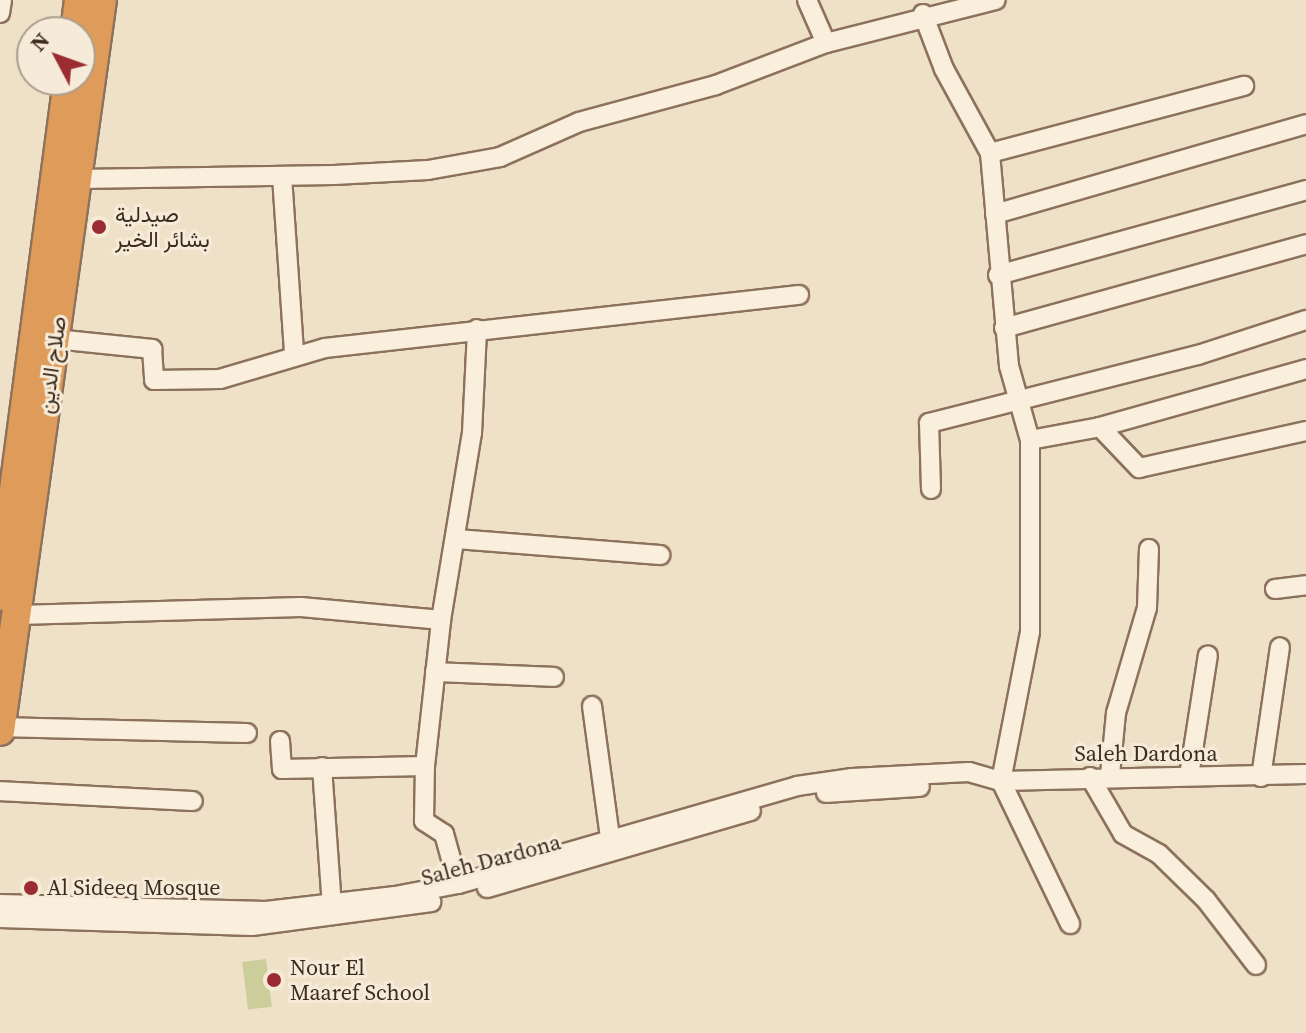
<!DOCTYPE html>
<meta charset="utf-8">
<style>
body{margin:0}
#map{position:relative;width:1306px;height:1033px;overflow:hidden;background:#efe1c8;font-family:"Source Serif 4",Vazirmatn,serif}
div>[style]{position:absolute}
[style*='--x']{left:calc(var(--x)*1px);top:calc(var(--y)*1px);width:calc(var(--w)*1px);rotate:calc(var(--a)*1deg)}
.green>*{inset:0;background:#cbce9b;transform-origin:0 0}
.roads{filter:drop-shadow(2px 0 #8c725c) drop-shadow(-2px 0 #8c725c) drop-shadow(0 2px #8c725c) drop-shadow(0 -2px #8c725c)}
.minor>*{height:18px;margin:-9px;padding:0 9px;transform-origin:9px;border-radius:9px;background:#f9efdc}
.highway>*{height:28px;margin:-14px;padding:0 14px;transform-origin:14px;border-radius:14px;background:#de9b59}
.dots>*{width:22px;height:22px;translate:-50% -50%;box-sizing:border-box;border:4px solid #f6ebd8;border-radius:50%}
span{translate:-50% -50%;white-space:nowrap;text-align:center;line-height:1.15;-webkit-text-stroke:6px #f6ebd8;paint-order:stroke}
.poi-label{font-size:22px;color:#3c2c20}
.left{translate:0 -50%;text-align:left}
.street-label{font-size:22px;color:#3c2c20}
.north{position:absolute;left:16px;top:16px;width:80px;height:80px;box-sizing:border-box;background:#f6ebd8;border:2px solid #ac9f8e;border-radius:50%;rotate:311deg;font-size:22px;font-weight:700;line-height:32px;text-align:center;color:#3c2c20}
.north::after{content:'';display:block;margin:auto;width:28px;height:36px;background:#9b2c34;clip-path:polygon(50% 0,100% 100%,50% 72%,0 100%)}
</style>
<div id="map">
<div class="green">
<div style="left:266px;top:959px;width:48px;height:24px;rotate:83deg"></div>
</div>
<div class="roads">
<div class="minor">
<div style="--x:807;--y:0;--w:47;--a:66.2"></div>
<div style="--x:0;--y:13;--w:13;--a:-81"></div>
<div style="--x:923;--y:14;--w:59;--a:69.1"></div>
<div style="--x:944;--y:69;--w:96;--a:61.3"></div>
<div style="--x:990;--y:153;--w:214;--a:84.9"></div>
<div style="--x:1009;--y:366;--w:77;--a:74.2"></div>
<div style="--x:1030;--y:440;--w:192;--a:90"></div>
<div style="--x:1030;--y:632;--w:152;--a:101"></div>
<div style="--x:1001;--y:781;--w:159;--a:64.2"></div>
<div style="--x:990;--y:153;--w:263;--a:-14.8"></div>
<div style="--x:282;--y:176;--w:178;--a:86.1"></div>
<div style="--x:79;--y:179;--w:255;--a:-0.9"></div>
<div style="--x:334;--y:175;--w:94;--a:-3"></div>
<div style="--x:428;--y:170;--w:73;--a:-10.2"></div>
<div style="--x:500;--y:157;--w:86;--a:-23.9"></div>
<div style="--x:579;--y:122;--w:142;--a:-15.1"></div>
<div style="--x:716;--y:85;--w:118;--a:-20.9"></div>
<div style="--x:826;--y:43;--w:175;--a:-14.2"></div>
<div style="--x:995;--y:214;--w:324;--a:-16.1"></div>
<div style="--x:998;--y:275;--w:320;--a:-15.4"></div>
<div style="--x:1004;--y:328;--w:313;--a:-15.5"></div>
<div style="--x:55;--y:339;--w:98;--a:5.9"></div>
<div style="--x:152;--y:349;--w:31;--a:86"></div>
<div style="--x:154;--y:380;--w:66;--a:-0.9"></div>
<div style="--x:220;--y:379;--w:109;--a:-16.4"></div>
<div style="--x:325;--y:348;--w:477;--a:-6.4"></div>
<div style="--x:1100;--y:427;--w:214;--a:-15.7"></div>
<div style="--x:1030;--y:440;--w:71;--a:-10.5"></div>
<div style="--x:1100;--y:427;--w:57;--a:46.4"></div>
<div style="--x:1139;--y:468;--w:171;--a:-12.5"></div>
<div style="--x:931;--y:489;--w:66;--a:-91.7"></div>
<div style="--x:929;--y:423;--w:277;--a:-14.2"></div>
<div style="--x:1198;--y:355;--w:114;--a:-18"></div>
<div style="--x:456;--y:539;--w:205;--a:4.5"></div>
<div style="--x:1275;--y:589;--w:31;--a:-7"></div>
<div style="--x:18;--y:615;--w:283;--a:-1.6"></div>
<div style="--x:301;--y:607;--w:141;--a:5.3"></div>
<div style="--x:435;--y:672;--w:119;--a:2.4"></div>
<div style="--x:592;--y:706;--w:133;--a:82.2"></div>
<div style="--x:1;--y:727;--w:246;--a:1.4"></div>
<div style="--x:280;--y:741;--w:28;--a:86"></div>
<div style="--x:282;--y:769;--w:143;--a:-1.2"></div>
<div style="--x:322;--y:767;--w:138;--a:85.9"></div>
<div style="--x:1110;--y:775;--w:62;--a:-84.5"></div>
<div style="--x:1116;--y:713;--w:109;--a:-73.6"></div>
<div style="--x:1147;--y:608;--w:59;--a:-88.1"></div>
<div style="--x:1189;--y:776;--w:122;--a:-81.1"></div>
<div style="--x:1090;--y:777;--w:66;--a:59.9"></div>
<div style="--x:1123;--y:834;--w:41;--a:29.1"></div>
<div style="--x:1159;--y:854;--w:66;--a:44.4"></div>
<div style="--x:1206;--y:900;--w:82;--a:52.4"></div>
<div style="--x:1261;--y:777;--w:131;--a:-81.7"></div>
<div style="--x:0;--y:791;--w:193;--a:3"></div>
<div style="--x:826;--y:793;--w:94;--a:-3.7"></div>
<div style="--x:458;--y:884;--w:52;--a:-105.6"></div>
<div style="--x:444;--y:834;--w:24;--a:-147"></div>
<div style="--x:424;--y:821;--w:55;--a:-89"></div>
<div style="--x:425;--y:766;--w:147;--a:-83.7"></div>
<div style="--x:441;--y:620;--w:190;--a:-80.6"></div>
<div style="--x:472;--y:433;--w:104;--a:-87.2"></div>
<div style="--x:487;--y:888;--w:275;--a:-16.3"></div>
<div style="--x:0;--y:904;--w:266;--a:1.5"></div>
<div style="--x:266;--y:911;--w:130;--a:-6.6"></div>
<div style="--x:395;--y:896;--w:64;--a:-10.8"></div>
<div style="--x:458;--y:884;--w:353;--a:-16.1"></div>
<div style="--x:797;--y:786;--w:56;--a:-8.3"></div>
<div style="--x:852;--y:778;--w:117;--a:-2.9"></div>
<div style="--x:969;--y:772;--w:33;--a:16"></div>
<div style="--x:1001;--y:781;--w:305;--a:-1.3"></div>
<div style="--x:0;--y:918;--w:252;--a:1.8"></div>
<div style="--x:252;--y:926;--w:181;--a:-7.6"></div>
</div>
<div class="highway">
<div style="--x:75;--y:32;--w:32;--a:-83"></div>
<div style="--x:0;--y:596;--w:520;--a:-82.49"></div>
<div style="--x:0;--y:731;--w:738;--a:-82.06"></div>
</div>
</div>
<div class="dots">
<div style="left:99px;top:227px;background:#9b2c34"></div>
<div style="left:31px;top:888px;background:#9b2c34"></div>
<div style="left:274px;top:980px;background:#9b2c34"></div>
</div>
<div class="poi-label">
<span class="left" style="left:115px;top:227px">صيدلية<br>بشائر الخير</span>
<span class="left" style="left:47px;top:888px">Al Sideeq Mosque</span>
<span class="left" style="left:290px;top:980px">Nour El<br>Maaref School</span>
</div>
<div class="street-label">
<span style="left:52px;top:365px;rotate:-82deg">صلاح الدين</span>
<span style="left:1146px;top:754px">Saleh Dardona</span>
<span style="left:491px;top:860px;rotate:-15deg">Saleh Dardona</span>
</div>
<div class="north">N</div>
</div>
